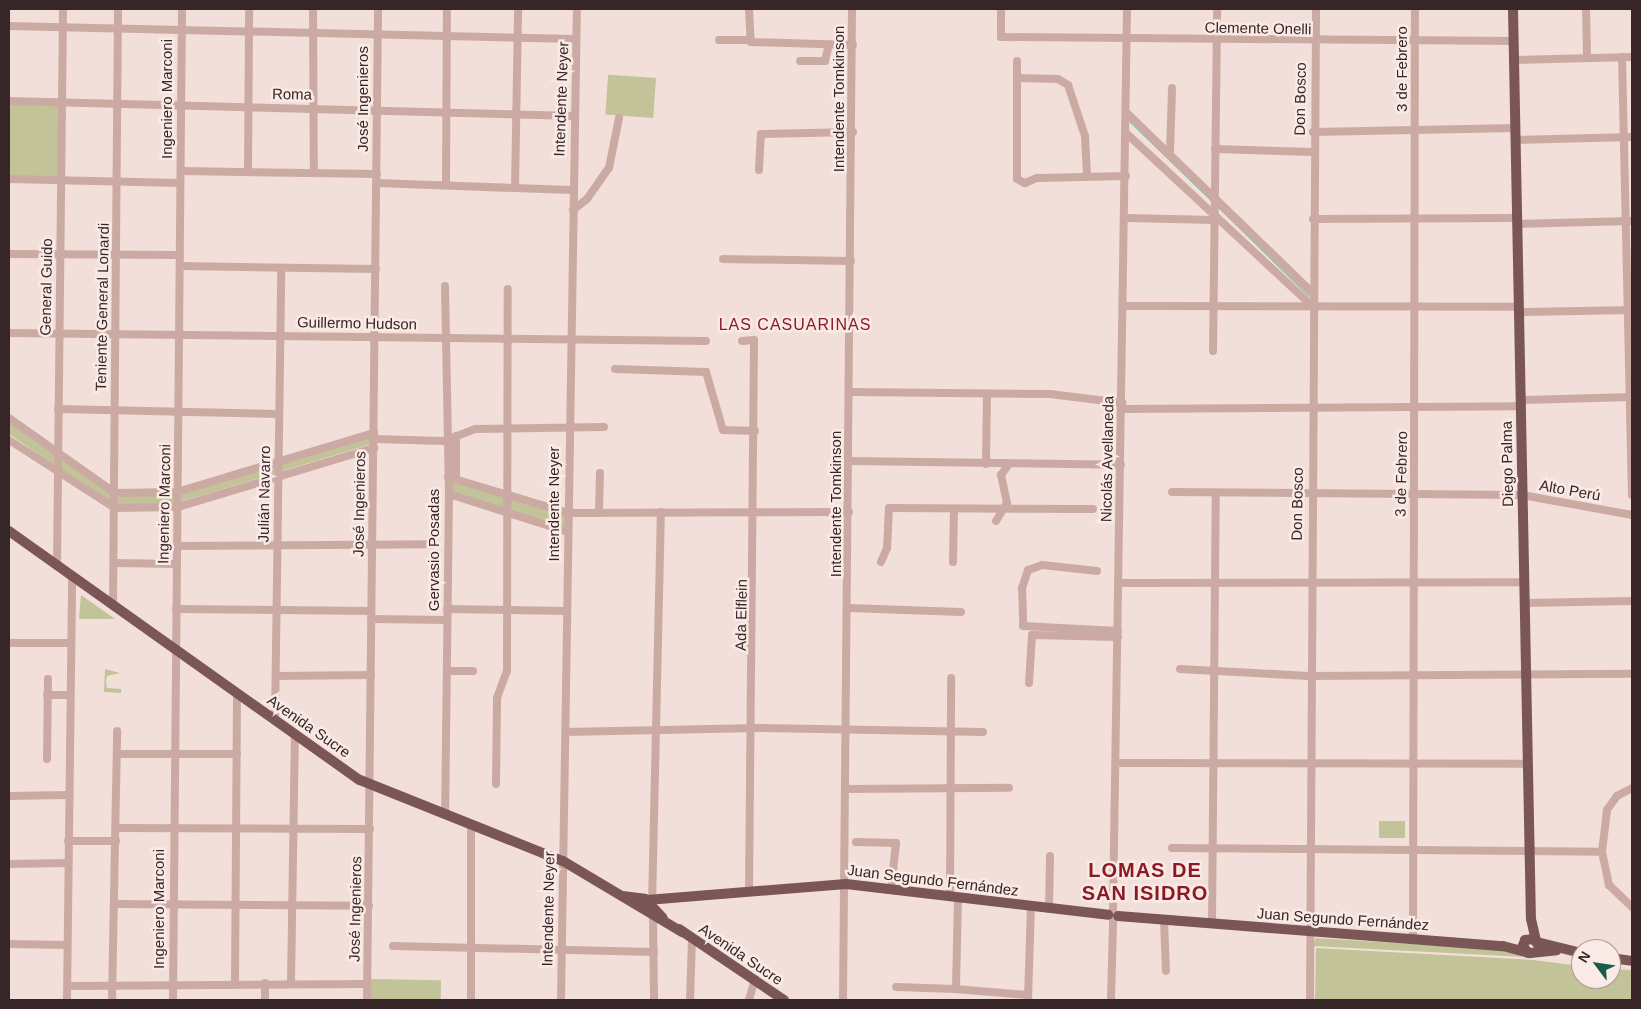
<!DOCTYPE html>
<meta charset="utf-8">
<style>
body{margin:0}
#map{position:relative;width:1641px;height:1009px;overflow:hidden;background:#f3dfd9;font-family:Arial,sans-serif}
div>[style]{position:absolute}
[style*='--x']{left:calc(var(--x)*1px);top:calc(var(--y)*1px);width:calc(var(--w)*1px);rotate:calc(var(--a)*1deg)}
.green>*{inset:0;background:#c2c398;transform-origin:0 0}
.stream>*{height:1px;margin:-0.5px;padding:0 0.5px;transform-origin:0.5px;border-radius:0.5px;background:#76b2a1}
.minor>*{height:8px;margin:-4px;padding:0 4px;transform-origin:4px;border-radius:4px;background:#ccaaa4}
.major>*{height:10px;margin:-5px;padding:0 5px;transform-origin:5px;border-radius:5px;background:#7a5756}
span{translate:-50% -50%;white-space:nowrap;text-align:center;line-height:1.15;-webkit-text-stroke:5px #faeae6;paint-order:stroke}
.street-label{font-size:15px;color:#372627}
.neighbourhood-label{font-size:16px;color:#8b1a24;letter-spacing:1px}
.district-label{font-size:20px;color:#8b1a24;font-weight:700;letter-spacing:1px}
.frame{position:absolute;inset:0;border:10px solid #372627;pointer-events:none}
.north{position:absolute;left:1571px;top:939px;width:50px;height:50px;box-sizing:border-box;background:#faeae6;border:1px solid #ac9c9a;border-radius:50%;rotate:301deg;font-size:14px;font-weight:700;line-height:20px;text-align:center;color:#372627}
.north::after{content:'';display:block;margin:auto;width:18px;height:22px;background:#195b4a;clip-path:polygon(50% 0,100% 100%,50% 72%,0 100%)}
</style>
<div id="map">
<div class="green">
<div style="left:656px;top:78px;width:40px;height:48px;rotate:94deg"></div>
<div style="left:9px;top:101px;width:53px;height:78px;rotate:2deg"></div>
<div style="clip-path:polygon(9px 422px,114px 496px,174px 495px,371px 436px,371px 444px,174px 504px,112px 505px,9px 434px)"></div>
<div style="clip-path:polygon(456px 436px,456px 478px,568px 513px,568px 532px,449px 494px,447px 440px)"></div>
<div style="clip-path:polygon(81px 595px,115px 619px,79px 619px)"></div>
<div style="clip-path:polygon(105px 669px,120px 673px,107px 676px,106px 681px,107px 688px,121px 689px,121px 693px,104px 692px)"></div>
<div style="left:1379px;top:821px;width:26px;height:17px"></div>
<div style="clip-path:polygon(1316px 938px,1506px 950px,1527px 957px,1312px 946px)"></div>
<div style="clip-path:polygon(1316px 948px,1533px 960px,1581px 966px,1581px 979px,1611px 979px,1611px 969px,1632px 970px,1632px 1000px,1315px 1000px)"></div>
<div style="left:371px;top:979px;width:70px;height:21px;rotate:1deg"></div>
</div>
<div class="stream">
<div style="--x:1128;--y:120;--w:117;--a:44"></div>
<div style="--x:1218;--y:207;--w:127;--a:44.4"></div>
</div>
<div class="minor">
<div style="--x:313;--y:9;--w:164;--a:89.7"></div>
<div style="--x:749;--y:9;--w:33;--a:87"></div>
<div style="--x:751;--y:42;--w:102;--a:1.7"></div>
<div style="--x:1001;--y:9;--w:28;--a:90"></div>
<div style="--x:1001;--y:37;--w:513;--a:0.45"></div>
<div style="--x:1586;--y:9;--w:49;--a:88.8"></div>
<div style="--x:9;--y:26;--w:567;--a:1.31"></div>
<div style="--x:719;--y:40;--w:30;--a:0"></div>
<div style="--x:1622;--y:57;--w:438;--a:88.7"></div>
<div style="--x:1514;--y:60;--w:118;--a:-1.5"></div>
<div style="--x:800;--y:61;--w:25;--a:0"></div>
<div style="--x:825;--y:61;--w:17;--a:-77"></div>
<div style="--x:1017;--y:61;--w:118;--a:90"></div>
<div style="--x:1017;--y:179;--w:9;--a:27"></div>
<div style="--x:1025;--y:183;--w:13;--a:-23"></div>
<div style="--x:1037;--y:178;--w:89;--a:-1.3"></div>
<div style="--x:1018;--y:78;--w:40;--a:1.4"></div>
<div style="--x:1058;--y:79;--w:12;--a:31"></div>
<div style="--x:1068;--y:85;--w:54;--a:71.6"></div>
<div style="--x:1085;--y:136;--w:40;--a:87.1"></div>
<div style="--x:9;--y:101;--w:566;--a:1.52"></div>
<div style="--x:1127;--y:113;--w:257;--a:44.1"></div>
<div style="--x:1313;--y:132;--w:203;--a:-1.1"></div>
<div style="--x:1126;--y:133;--w:251;--a:42.9"></div>
<div style="--x:1516;--y:140;--w:116;--a:-1.5"></div>
<div style="--x:1215;--y:149;--w:98;--a:1.8"></div>
<div style="--x:1170;--y:152;--w:64;--a:-88.2"></div>
<div style="--x:759;--y:170;--w:36;--a:-87"></div>
<div style="--x:761;--y:134;--w:92;--a:-1.2"></div>
<div style="--x:181;--y:171;--w:196;--a:0.9"></div>
<div style="--x:248;--y:172;--w:163;--a:-89.6"></div>
<div style="--x:9;--y:179;--w:171;--a:1.3"></div>
<div style="--x:377;--y:183;--w:194;--a:2.1"></div>
<div style="--x:446;--y:185;--w:176;--a:-89.7"></div>
<div style="--x:515;--y:187;--w:178;--a:-89"></div>
<div style="--x:573;--y:210;--w:18;--a:-38"></div>
<div style="--x:587;--y:199;--w:38;--a:-55"></div>
<div style="--x:609;--y:168;--w:51;--a:-78.7"></div>
<div style="--x:1125;--y:218;--w:89;--a:1.3"></div>
<div style="--x:1313;--y:219;--w:204;--a:-0.3"></div>
<div style="--x:1518;--y:224;--w:113;--a:-1.5"></div>
<div style="--x:9;--y:254;--w:171;--a:0.3"></div>
<div style="--x:723;--y:259;--w:128;--a:0.9"></div>
<div style="--x:180;--y:266;--w:196;--a:0.9"></div>
<div style="--x:445;--y:286;--w:208;--a:88.9"></div>
<div style="--x:449;--y:494;--w:320;--a:90.7"></div>
<div style="--x:1124;--y:306;--w:395;--a:0.1"></div>
<div style="--x:1520;--y:312;--w:112;--a:-1"></div>
<div style="--x:9;--y:333;--w:697;--a:0.66"></div>
<div style="--x:742;--y:341;--w:12;--a:-5"></div>
<div style="--x:754;--y:340;--w:551;--a:90.52"></div>
<div style="--x:1213;--y:351;--w:342;--a:-89.3"></div>
<div style="--x:615;--y:369;--w:91;--a:1.9"></div>
<div style="--x:706;--y:372;--w:60;--a:73.7"></div>
<div style="--x:723;--y:430;--w:32;--a:2"></div>
<div style="--x:851;--y:392;--w:199;--a:0.6"></div>
<div style="--x:1050;--y:394;--w:73;--a:7.1"></div>
<div style="--x:1521;--y:400;--w:111;--a:-1.5"></div>
<div style="--x:58;--y:409;--w:221;--a:1.3"></div>
<div style="--x:1122;--y:409;--w:400;--a:-0.4"></div>
<div style="--x:9;--y:418;--w:130;--a:35.3"></div>
<div style="--x:115;--y:493;--w:62;--a:-0.9"></div>
<div style="--x:177;--y:492;--w:206;--a:-16.7"></div>
<div style="--x:456;--y:436;--w:42;--a:90"></div>
<div style="--x:374;--y:439;--w:70;--a:1.6"></div>
<div style="--x:444;--y:441;--w:34;--a:-21"></div>
<div style="--x:476;--y:429;--w:128;--a:-0.9"></div>
<div style="--x:9;--y:440;--w:126;--a:32.7"></div>
<div style="--x:115;--y:508;--w:63;--a:-0.9"></div>
<div style="--x:178;--y:507;--w:205;--a:-16.8"></div>
<div style="--x:850;--y:461;--w:271;--a:0.8"></div>
<div style="--x:986;--y:464;--w:70;--a:-89.2"></div>
<div style="--x:448;--y:477;--w:125;--a:16.7"></div>
<div style="--x:568;--y:513;--w:281;--a:-0.2"></div>
<div style="--x:1172;--y:492;--w:350;--a:0.5"></div>
<div style="--x:1522;--y:495;--w:112;--a:10.3"></div>
<div style="--x:449;--y:494;--w:125;--a:17.7"></div>
<div style="--x:599;--y:513;--w:40;--a:-88.6"></div>
<div style="--x:996;--y:521;--w:21;--a:-59"></div>
<div style="--x:1007;--y:503;--w:29;--a:-102"></div>
<div style="--x:1001;--y:475;--w:14;--a:-54"></div>
<div style="--x:177;--y:546;--w:257;--a:-0.4"></div>
<div style="--x:881;--y:562;--w:15;--a:-67"></div>
<div style="--x:887;--y:548;--w:40;--a:-87.1"></div>
<div style="--x:889;--y:508;--w:204;--a:0.3"></div>
<div style="--x:953;--y:562;--w:51;--a:-88.9"></div>
<div style="--x:115;--y:563;--w:62;--a:0.9"></div>
<div style="--x:57;--y:566;--w:557;--a:-89.38"></div>
<div style="--x:1097;--y:571;--w:55;--a:-173.8"></div>
<div style="--x:1042;--y:565;--w:15;--a:160"></div>
<div style="--x:1028;--y:570;--w:19;--a:108"></div>
<div style="--x:1022;--y:588;--w:38;--a:88"></div>
<div style="--x:1023;--y:626;--w:95;--a:3"></div>
<div style="--x:1119;--y:583;--w:406;--a:-0.1"></div>
<div style="--x:1525;--y:603;--w:107;--a:-1.1"></div>
<div style="--x:113;--y:605;--w:596;--a:-89.52"></div>
<div style="--x:849;--y:608;--w:112;--a:2"></div>
<div style="--x:176;--y:609;--w:195;--a:0.6"></div>
<div style="--x:447;--y:609;--w:120;--a:1"></div>
<div style="--x:371;--y:619;--w:76;--a:0.8"></div>
<div style="--x:9;--y:643;--w:62;--a:0"></div>
<div style="--x:1180;--y:669;--w:129;--a:3.1"></div>
<div style="--x:1309;--y:676;--w:323;--a:-0.4"></div>
<div style="--x:447;--y:671;--w:26;--a:0"></div>
<div style="--x:276;--y:676;--w:95;--a:-0.6"></div>
<div style="--x:1029;--y:683;--w:48;--a:-86.4"></div>
<div style="--x:1032;--y:635;--w:86;--a:1.3"></div>
<div style="--x:47;--y:695;--w:23;--a:0"></div>
<div style="--x:275;--y:721;--w:453;--a:-89.2"></div>
<div style="--x:566;--y:732;--w:192;--a:-1.2"></div>
<div style="--x:758;--y:728;--w:225;--a:1"></div>
<div style="--x:117;--y:754;--w:120;--a:0"></div>
<div style="--x:47;--y:759;--w:80;--a:-89.3"></div>
<div style="--x:1117;--y:763;--w:411;--a:0.1"></div>
<div style="--x:496;--y:784;--w:86;--a:-89.3"></div>
<div style="--x:497;--y:698;--w:29;--a:-70"></div>
<div style="--x:507;--y:671;--w:382;--a:-89.9"></div>
<div style="--x:1632;--y:788;--w:17;--a:152"></div>
<div style="--x:1617;--y:796;--w:17;--a:126"></div>
<div style="--x:1607;--y:810;--w:42;--a:96.8"></div>
<div style="--x:1602;--y:852;--w:34;--a:78"></div>
<div style="--x:1609;--y:885;--w:32;--a:44"></div>
<div style="--x:847;--y:789;--w:162;--a:-0.4"></div>
<div style="--x:9;--y:796;--w:59;--a:-1"></div>
<div style="--x:116;--y:828;--w:254;--a:0.2"></div>
<div style="--x:68;--y:841;--w:48;--a:0"></div>
<div style="--x:856;--y:842;--w:40;--a:1.4"></div>
<div style="--x:896;--y:843;--w:47;--a:96.1"></div>
<div style="--x:1172;--y:848;--w:430;--a:0.5"></div>
<div style="--x:9;--y:864;--w:59;--a:-1"></div>
<div style="--x:950;--y:897;--w:219;--a:-89.7"></div>
<div style="--x:114;--y:904;--w:255;--a:0.4"></div>
<div style="--x:652;--y:905;--w:393;--a:-88.7"></div>
<div style="--x:1049;--y:909;--w:53;--a:-88.9"></div>
<div style="--x:1113;--y:910;--w:901;--a:-89.11"></div>
<div style="--x:653;--y:917;--w:83;--a:89.3"></div>
<div style="--x:1164;--y:920;--w:51;--a:87.8"></div>
<div style="--x:1212;--y:924;--w:428;--a:-89.5"></div>
<div style="--x:1413;--y:939;--w:930;--a:-89.88"></div>
<div style="--x:9;--y:944;--w:58;--a:1"></div>
<div style="--x:393;--y:946;--w:261;--a:1.3"></div>
<div style="--x:235;--y:983;--w:289;--a:-89.6"></div>
<div style="--x:291;--y:983;--w:248;--a:-89.1"></div>
<div style="--x:68;--y:986;--w:299;--a:-0.4"></div>
<div style="--x:896;--y:987;--w:59;--a:1.9"></div>
<div style="--x:956;--y:987;--w:88;--a:-88.7"></div>
<div style="--x:955;--y:989;--w:73;--a:4.7"></div>
<div style="--x:67;--y:1000;--w:423;--a:-89.3"></div>
<div style="--x:112;--y:1000;--w:269;--a:-88.9"></div>
<div style="--x:173;--y:1000;--w:991;--a:-89.48"></div>
<div style="--x:265;--y:1000;--w:17;--a:-90"></div>
<div style="--x:367;--y:1000;--w:991;--a:-89.36"></div>
<div style="--x:471;--y:1000;--w:175;--a:-90"></div>
<div style="--x:561;--y:1000;--w:991;--a:-89.08"></div>
<div style="--x:690;--y:1000;--w:61;--a:-88.1"></div>
<div style="--x:749;--y:1000;--w:22;--a:-74"></div>
<div style="--x:843;--y:1000;--w:991;--a:-89.48"></div>
<div style="--x:1028;--y:1000;--w:93;--a:-88.2"></div>
<div style="--x:1111;--y:1000;--w:79;--a:-88.5"></div>
<div style="--x:1310;--y:1000;--w:991;--a:-89.65"></div>
</div>
<div class="major">
<div style="--x:1513;--y:9;--w:910;--a:88.87"></div>
<div style="--x:1531;--y:919;--w:22;--a:77"></div>
<div style="--x:9;--y:531;--w:430;--a:35.4"></div>
<div style="--x:360;--y:780;--w:219;--a:21.8"></div>
<div style="--x:563;--y:861;--w:139;--a:30.8"></div>
<div style="--x:622;--y:896;--w:23;--a:7"></div>
<div style="--x:645;--y:899;--w:26;--a:47"></div>
<div style="--x:647;--y:900;--w:200;--a:-4.6"></div>
<div style="--x:846;--y:884;--w:264;--a:6.7"></div>
<div style="--x:1118;--y:916;--w:386;--a:4.5"></div>
<div style="--x:1503;--y:946;--w:28;--a:15"></div>
<div style="--x:1530;--y:953;--w:27;--a:-6"></div>
<div style="--x:679;--y:929;--w:127;--a:34.1"></div>
<div style="--x:1537;--y:942;--w:45;--a:14"></div>
<div style="--x:1528;--y:953;--w:9;--a:-126"></div>
<div style="--x:1523;--y:946;--w:6;--a:-72"></div>
<div style="--x:1525;--y:940;--w:9;--a:-6"></div>
<div style="--x:1534;--y:939;--w:7;--a:56"></div>
<div style="--x:1611;--y:958;--w:21;--a:8"></div>
</div>
<div class="street-label">
<span style="left:1258px;top:28px;rotate:1deg">Clemente Onelli</span>
<span style="left:1402px;top:69px;rotate:-90deg">3 de Febrero</span>
<span style="left:292px;top:94px;rotate:1deg">Roma</span>
<span style="left:167px;top:99px;rotate:-90deg">Ingeniero Marconi</span>
<span style="left:363px;top:99px;rotate:-90deg">José Ingenieros</span>
<span style="left:561px;top:99px;rotate:-88deg">Intendente Neyer</span>
<span style="left:839px;top:99px;rotate:-90deg">Intendente Tomkinson</span>
<span style="left:1300px;top:99px;rotate:-89deg">Don Bosco</span>
<span style="left:46px;top:287px;rotate:-89deg">General Guido</span>
<span style="left:102px;top:307px;rotate:-89deg">Teniente General Lonardi</span>
<span style="left:357px;top:323px;rotate:1deg">Guillermo Hudson</span>
<span style="left:1107px;top:459px;rotate:-89deg">Nicolás Avellaneda</span>
<span style="left:1507px;top:464px;rotate:-91deg">Diego Palma</span>
<span style="left:1401px;top:474px;rotate:-89deg">3 de Febrero</span>
<span style="left:1570px;top:490px;rotate:10deg">Alto Perú</span>
<span style="left:264px;top:494px;rotate:-89deg">Julián Navarro</span>
<span style="left:164px;top:504px;rotate:-89deg">Ingeniero Marconi</span>
<span style="left:359px;top:504px;rotate:-89deg">José Ingenieros</span>
<span style="left:554px;top:504px;rotate:-90deg">Intendente Neyer</span>
<span style="left:836px;top:504px;rotate:-90deg">Intendente Tomkinson</span>
<span style="left:1297px;top:504px;rotate:-89deg">Don Bosco</span>
<span style="left:434px;top:550px;rotate:-90deg">Gervasio Posadas</span>
<span style="left:741px;top:615px;rotate:-89deg">Ada Elflein</span>
<span style="left:309px;top:726px;rotate:35deg">Avenida Sucre</span>
<span style="left:933px;top:880px;rotate:7deg">Juan Segundo Fernández</span>
<span style="left:159px;top:909px;rotate:-90deg">Ingeniero Marconi</span>
<span style="left:355px;top:909px;rotate:-89deg">José Ingenieros</span>
<span style="left:548px;top:909px;rotate:-89deg">Intendente Neyer</span>
<span style="left:1343px;top:919px;rotate:4deg">Juan Segundo Fernández</span>
<span style="left:741px;top:954px;rotate:34deg">Avenida Sucre</span>
</div>
<div class="neighbourhood-label">
<span style="left:795px;top:325px">LAS CASUARINAS</span>
</div>
<div class="district-label">
<span style="left:1145px;top:882px">LOMAS DE<br>SAN ISIDRO</span>
</div>
<div class="frame"></div>
<div class="north">N</div>
</div>
